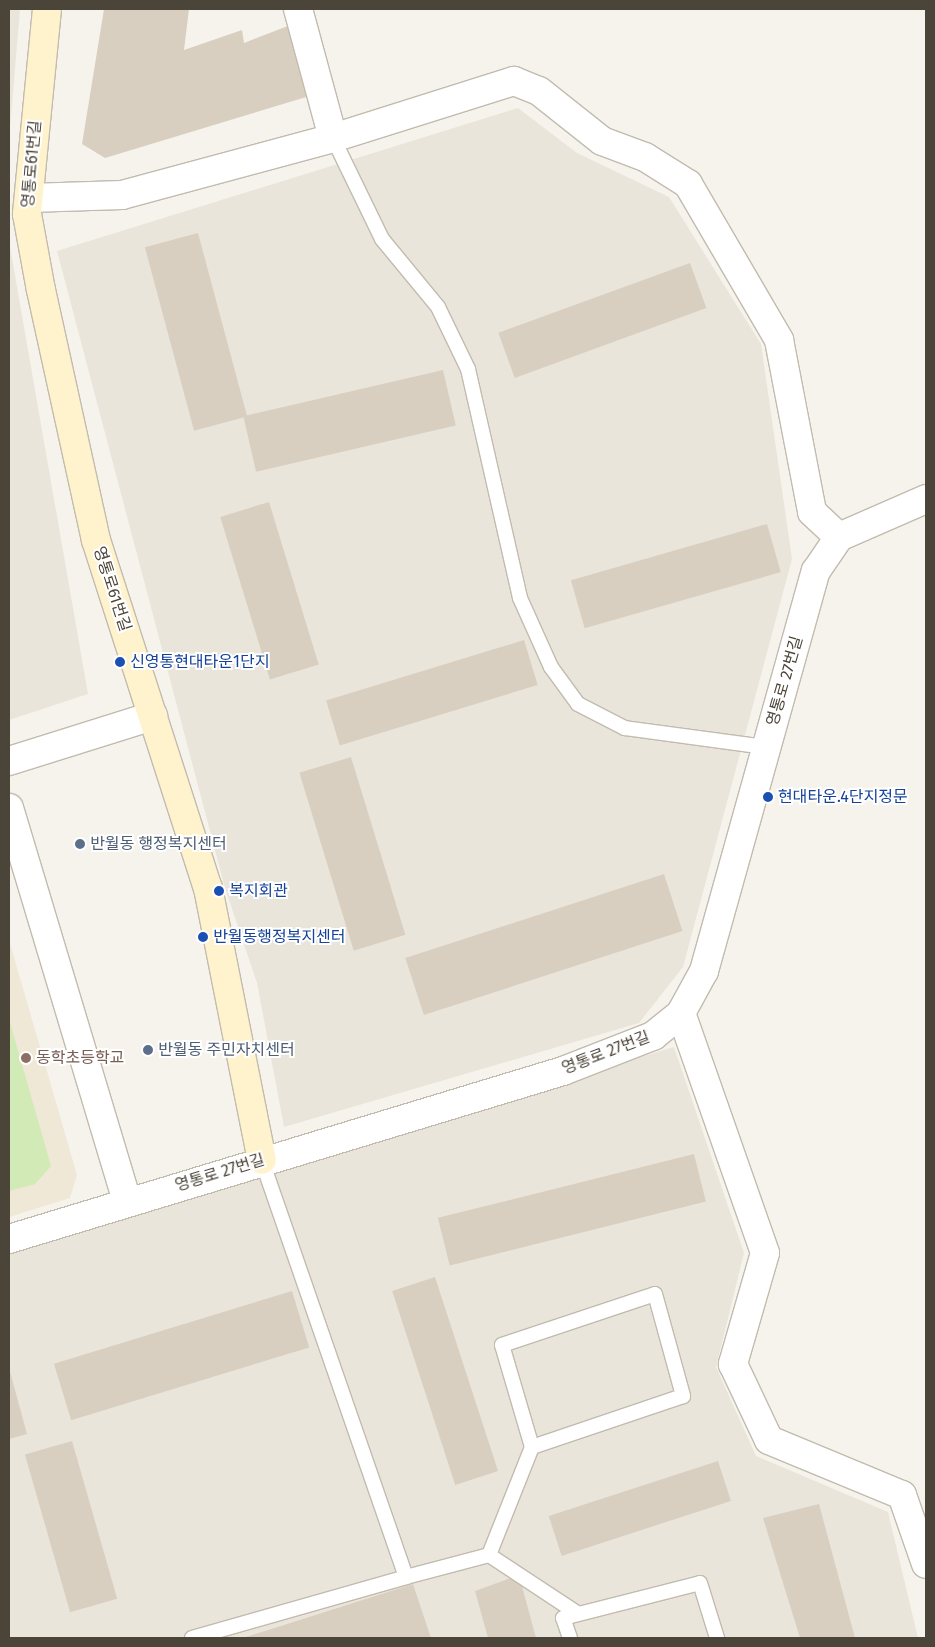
<!DOCTYPE html>
<meta charset="utf-8">
<style>
body{margin:0}
#map{position:relative;width:935px;height:1647px;overflow:hidden;background:#f6f3ec;font-family:"Fira Sans","Noto Sans KR",sans-serif}
div>[style]{position:absolute}
[style*='--x']{left:calc(var(--x)*1px);top:calc(var(--y)*1px);width:calc(var(--w)*1px);rotate:calc(var(--a)*1deg)}
.residential>*{inset:0;background:#eae5da}
.education>*{inset:0;background:#efe8d6}
.green>*{inset:0;background:#d2eab5}
.building>*{inset:0;background:#d8cfc1;transform-origin:0 0}
.roads{filter:drop-shadow(1px 0 #c2bbae) drop-shadow(-1px 0 #c2bbae) drop-shadow(0 1px #c2bbae) drop-shadow(0 -1px #c2bbae)}
.lane>*{height:14px;margin:-7px;padding:0 7px;transform-origin:7px;border-radius:7px;background:#fff}
.street>*{height:28px;margin:-14px;padding:0 14px;transform-origin:14px;border-radius:14px;background:#fff}
.secondary>*{height:28px;margin:-14px;padding:0 14px;transform-origin:14px;border-radius:14px;background:#fff3cd}
.dots>*{width:14px;height:14px;translate:-50% -50%;box-sizing:border-box;border:2px solid #fff;border-radius:50%}
span{translate:-50% -50%;white-space:nowrap;text-align:center;line-height:1.15;-webkit-text-stroke:4px #fff;paint-order:stroke}
.street-label{font-size:16px;color:#4b4439}
.transit-label{font-size:16px;color:#164399}
.left{translate:0 -50%;text-align:left}
.service-label{font-size:16px;color:#4e5e75}
.education-label{font-size:16px;color:#785e54}
.frame{position:absolute;inset:0;border:10px solid #4b4439;pointer-events:none}
</style>
<div id="map">
<div class="residential">
<div style="clip-path:polygon(9px 9px,20px 9px,9px 140px)"></div>
<div style="clip-path:polygon(518px 108px,577px 153px,669px 197px,761px 344px,792px 559px,683px 967px,639px 1023px,284px 1127px,257px 983px,225px 888px,57px 251px)"></div>
<div style="clip-path:polygon(9px 241px,88px 694px,9px 720px)"></div>
<div style="clip-path:polygon(674px 1047px,744px 1253px,716px 1367px,756px 1456px,888px 1512px,918px 1638px,9px 1638px,9px 1245px)"></div>
</div>
<div class="education">
<div style="clip-path:polygon(9px 940px,77px 1175px,70px 1198px,9px 1217px)"></div>
</div>
<div class="green">
<div style="clip-path:polygon(9px 1019px,51px 1166px,35px 1184px,9px 1191px)"></div>
</div>
<div class="building">
<div style="clip-path:polygon(104px 9px,189px 9px,184px 50px,242px 30px,244px 43px,293px 24px,313px 95px,105px 158px,82px 144px)"></div>
<div style="left:198px;top:233px;width:190px;height:55px;rotate:75deg"></div>
<div style="left:690px;top:263px;width:48px;height:204px;rotate:70deg"></div>
<div style="left:443px;top:370px;width:57px;height:205px;rotate:77deg"></div>
<div style="left:269px;top:502px;width:170px;height:51px;rotate:73deg"></div>
<div style="left:767px;top:524px;width:50px;height:204px;rotate:74deg"></div>
<div style="left:524px;top:640px;width:47px;height:207px;rotate:73deg"></div>
<div style="left:351px;top:757px;width:186px;height:54px;rotate:73deg"></div>
<div style="left:664px;top:874px;width:60px;height:272px;rotate:72deg"></div>
<div style="left:694px;top:1154px;width:49px;height:264px;rotate:76deg"></div>
<div style="left:435px;top:1277px;width:204px;height:45px;rotate:72deg"></div>
<div style="left:292px;top:1291px;width:59px;height:249px;rotate:73deg"></div>
<div style="clip-path:polygon(9px 1368px,27px 1434px,9px 1439px)"></div>
<div style="left:72px;top:1441px;width:164px;height:49px;rotate:74deg"></div>
<div style="left:718px;top:1461px;width:42px;height:178px;rotate:72deg"></div>
<div style="clip-path:polygon(819px 1504px,855px 1638px,800px 1638px,763px 1518px)"></div>
<div style="clip-path:polygon(519px 1575px,536px 1638px,488px 1638px,475px 1591px)"></div>
<div style="clip-path:polygon(413px 1584px,431px 1638px,243px 1638px)"></div>
</div>
<div class="roads">
<div class="lane">
<div style="--x:333;--y:138;--w:112;--a:64.1"></div>
<div style="--x:382;--y:239;--w:88;--a:50.5"></div>
<div style="--x:438;--y:307;--w:69;--a:64.2"></div>
<div style="--x:468;--y:369;--w:235;--a:77.2"></div>
<div style="--x:520;--y:598;--w:76;--a:65.8"></div>
<div style="--x:551;--y:667;--w:46;--a:53.9"></div>
<div style="--x:578;--y:704;--w:53;--a:27.1"></div>
<div style="--x:625;--y:728;--w:142;--a:7.7"></div>
<div style="--x:489;--y:1555;--w:116;--a:-68.3"></div>
<div style="--x:532;--y:1447;--w:106;--a:-106.4"></div>
<div style="--x:502;--y:1345;--w:161;--a:-18.4"></div>
<div style="--x:655;--y:1294;--w:106;--a:74.6"></div>
<div style="--x:683;--y:1396;--w:159;--a:161.3"></div>
<div style="--x:406;--y:1577;--w:86;--a:-14.8"></div>
<div style="--x:489;--y:1555;--w:105;--a:33.4"></div>
<div style="--x:192;--y:1638;--w:223;--a:-15.9"></div>
<div style="--x:406;--y:1577;--w:441;--a:-109.1"></div>
<div style="--x:570;--y:1638;--w:21;--a:-109"></div>
<div style="--x:563;--y:1618;--w:141;--a:-14.3"></div>
<div style="--x:700;--y:1583;--w:58;--a:72.8"></div>
</div>
<div class="street">
<div style="--x:298;--y:9;--w:134;--a:74.8"></div>
<div style="--x:29;--y:198;--w:93;--a:-1.8"></div>
<div style="--x:122;--y:195;--w:219;--a:-15.1"></div>
<div style="--x:333;--y:138;--w:190;--a:-17.5"></div>
<div style="--x:514;--y:81;--w:27;--a:22"></div>
<div style="--x:539;--y:91;--w:80;--a:38.4"></div>
<div style="--x:602;--y:141;--w:46;--a:20.4"></div>
<div style="--x:645;--y:157;--w:51;--a:32.1"></div>
<div style="--x:688;--y:184;--w:181;--a:59.7"></div>
<div style="--x:779;--y:340;--w:175;--a:79.1"></div>
<div style="--x:812;--y:512;--w:37;--a:43"></div>
<div style="--x:9;--y:761;--w:151;--a:-17.4"></div>
<div style="--x:9;--y:808;--w:411;--a:73.3"></div>
<div style="--x:681;--y:1013;--w:254;--a:70.7"></div>
<div style="--x:765;--y:1253;--w:116;--a:106.1"></div>
<div style="--x:733;--y:1364;--w:84;--a:64.7"></div>
<div style="--x:769;--y:1440;--w:144;--a:22.5"></div>
<div style="--x:902;--y:1495;--w:73;--a:70.8"></div>
<div style="--x:9;--y:1239;--w:579;--a:-16.87"></div>
<div style="--x:563;--y:1071;--w:97;--a:-21.3"></div>
<div style="--x:653;--y:1036;--w:36;--a:-39"></div>
<div style="--x:681;--y:1013;--w:48;--a:-61.3"></div>
<div style="--x:704;--y:971;--w:415;--a:-74.4"></div>
<div style="--x:816;--y:571;--w:41;--a:-55.9"></div>
<div style="--x:839;--y:537;--w:95;--a:-23.6"></div>
</div>
<div class="secondary">
<div style="--x:47;--y:9;--w:206;--a:95.6"></div>
<div style="--x:27;--y:214;--w:77;--a:79.6"></div>
<div style="--x:41;--y:290;--w:256;--a:77.6"></div>
<div style="--x:96;--y:540;--w:366;--a:72.2"></div>
<div style="--x:208;--y:888;--w:277;--a:78.8"></div>
</div>
</div>
<div class="dots">
<div style="left:120px;top:662px;background:#1a4fb4"></div>
<div style="left:768px;top:797px;background:#1a4fb4"></div>
<div style="left:80px;top:844px;background:#5c6f8a"></div>
<div style="left:219px;top:891px;background:#1a4fb4"></div>
<div style="left:203px;top:937px;background:#1a4fb4"></div>
<div style="left:148px;top:1050px;background:#5c6f8a"></div>
<div style="left:26px;top:1058px;background:#8d6e63"></div>
</div>
<div class="street-label">
<span style="left:32px;top:164px;rotate:-85deg">영통로61번길</span>
<span style="left:112px;top:589px;rotate:72deg">영통로61번길</span>
<span style="left:785px;top:681px;rotate:-74deg">영통로 27번길</span>
<span style="left:606px;top:1053px;rotate:-21deg">영통로 27번길</span>
<span style="left:220px;top:1173px;rotate:-17deg">영통로 27번길</span>
</div>
<div class="transit-label">
<span class="left" style="left:130px;top:662px">신영통현대타운1단지</span>
<span class="left" style="left:778px;top:797px">현대타운.4단지정문</span>
<span class="left" style="left:229px;top:891px">복지회관</span>
<span class="left" style="left:213px;top:937px">반월동행정복지센터</span>
</div>
<div class="service-label">
<span class="left" style="left:90px;top:844px">반월동 행정복지센터</span>
<span class="left" style="left:158px;top:1050px">반월동 주민자치센터</span>
</div>
<div class="education-label">
<span class="left" style="left:36px;top:1058px">동학초등학교</span>
</div>
<div class="frame"></div>
</div>
